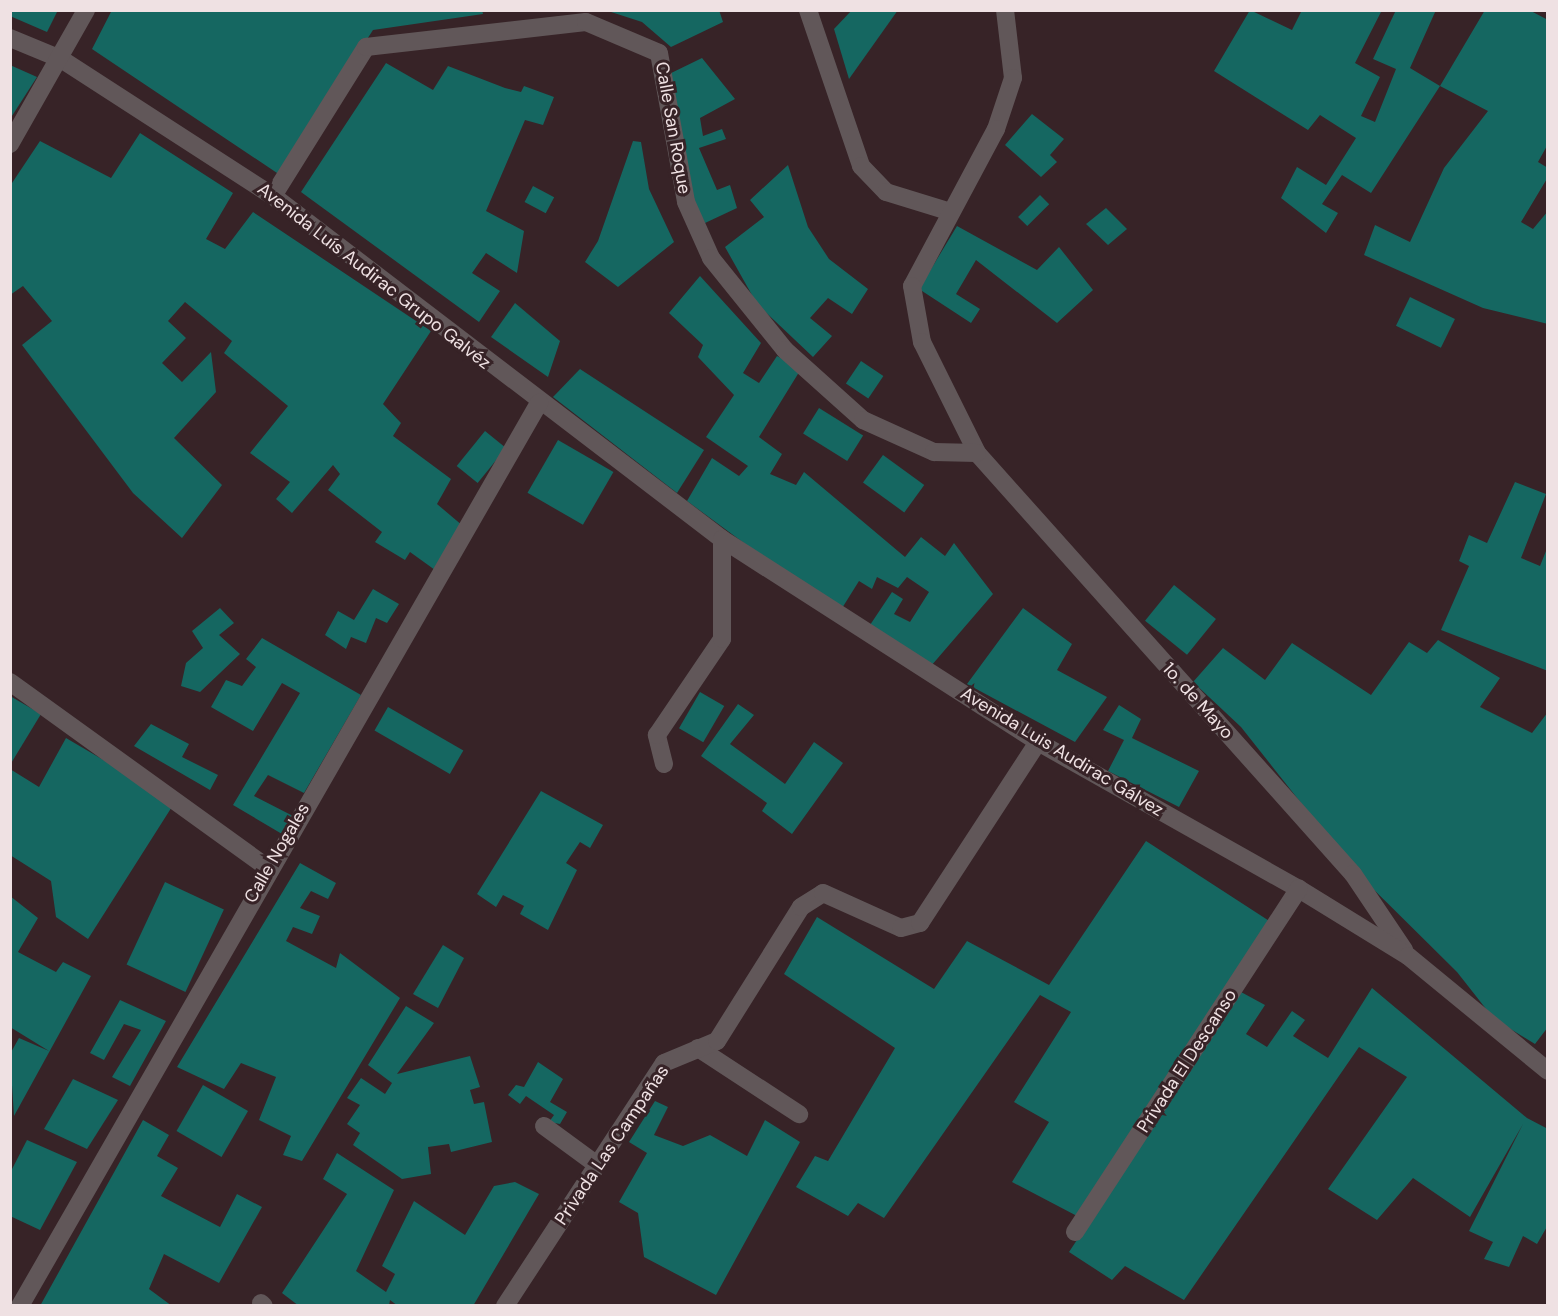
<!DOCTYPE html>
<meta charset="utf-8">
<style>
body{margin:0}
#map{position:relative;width:1558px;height:1316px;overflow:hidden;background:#372327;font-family:"DM Sans",sans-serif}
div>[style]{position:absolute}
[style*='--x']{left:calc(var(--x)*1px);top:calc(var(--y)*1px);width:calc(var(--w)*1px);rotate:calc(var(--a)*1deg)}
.building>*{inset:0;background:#156761;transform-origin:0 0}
.street>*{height:18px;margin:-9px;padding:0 9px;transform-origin:9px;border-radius:9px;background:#615759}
span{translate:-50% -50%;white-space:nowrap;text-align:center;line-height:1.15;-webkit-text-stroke:6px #372327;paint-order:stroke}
.street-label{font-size:18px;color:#efe1e3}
.frame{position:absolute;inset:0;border:12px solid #efe1e3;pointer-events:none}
</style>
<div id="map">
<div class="building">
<div style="clip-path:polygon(10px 10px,58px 10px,47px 32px,10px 16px)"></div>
<div style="clip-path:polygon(112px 10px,482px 10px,483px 14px,373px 30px,280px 175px,92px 49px)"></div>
<div style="clip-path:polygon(719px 10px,723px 22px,671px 47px,642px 22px,608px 11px)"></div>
<div style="clip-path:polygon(852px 10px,898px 10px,849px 79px,834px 29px)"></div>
<div style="clip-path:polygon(1250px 10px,1292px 30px,1302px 10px,1382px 10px,1355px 63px,1380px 77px,1361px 116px,1375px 122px,1396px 69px,1373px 59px,1396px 10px,1436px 10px,1410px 68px,1440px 86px,1485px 10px,1529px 10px,1548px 20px,1548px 144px,1538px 162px,1548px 168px,1548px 177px,1521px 222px,1533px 229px,1548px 211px,1548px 324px,1483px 308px,1364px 255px,1375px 225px,1410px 242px,1444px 168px,1488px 111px,1440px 86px,1371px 193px,1342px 175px,1322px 204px,1338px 213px,1326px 233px,1281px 198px,1297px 167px,1326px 185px,1356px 138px,1320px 115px,1308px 130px,1214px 71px)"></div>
<div style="clip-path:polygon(702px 58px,735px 99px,700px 118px,703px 136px,722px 129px,726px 139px,699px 148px,717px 190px,730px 185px,737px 208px,705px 223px,691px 198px,665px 76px)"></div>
<div style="clip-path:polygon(386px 63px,433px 90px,448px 66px,505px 88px,521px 92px,524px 86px,554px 97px,543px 125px,525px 120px,486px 211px,524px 231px,517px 273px,486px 253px,472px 273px,500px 291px,479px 322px,301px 192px)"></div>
<div style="clip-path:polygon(10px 65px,37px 77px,10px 119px)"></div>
<div style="clip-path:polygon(1032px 114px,1064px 139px,1050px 155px,1057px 162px,1041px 177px,1005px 145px)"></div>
<div style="clip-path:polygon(140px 133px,233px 193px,206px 239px,225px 249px,253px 212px,431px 331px,383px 404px,401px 423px,393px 436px,451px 479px,437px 504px,463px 526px,435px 570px,410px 552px,405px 560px,375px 542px,382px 532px,328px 490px,340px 474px,333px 465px,292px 513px,276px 499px,290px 482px,250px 453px,288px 406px,224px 353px,232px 341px,185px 302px,168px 321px,186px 338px,162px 363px,182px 382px,211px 352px,216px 392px,174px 438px,222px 485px,182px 538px,133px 493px,22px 345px,52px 321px,23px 286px,10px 295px,10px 186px,40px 141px,111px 178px)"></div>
<div style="clip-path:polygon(633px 141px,641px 142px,649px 189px,674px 242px,618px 287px,585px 262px,598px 241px)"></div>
<div style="clip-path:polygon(788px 165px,808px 227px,829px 259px,868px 289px,852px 314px,828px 298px,810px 318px,832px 336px,813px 357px,757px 304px,725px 247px,764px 217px,750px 200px)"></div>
<div style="left:533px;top:186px;width:24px;height:18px;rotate:28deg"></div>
<div style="left:1040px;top:195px;width:13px;height:31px;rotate:45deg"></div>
<div style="clip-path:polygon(1106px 208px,1127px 229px,1108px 245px,1086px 224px)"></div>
<div style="clip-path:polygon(957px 226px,1037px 270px,1059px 247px,1093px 290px,1057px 323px,976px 260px,956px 294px,980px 309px,971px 323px,919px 289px)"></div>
<div style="clip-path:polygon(700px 276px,761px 343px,743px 373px,759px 383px,777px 356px,801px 369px,759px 437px,782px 454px,770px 474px,796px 485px,804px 472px,905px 557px,921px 537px,945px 556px,954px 543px,993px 594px,931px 666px,868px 628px,892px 592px,903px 599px,894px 614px,910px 622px,929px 592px,907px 577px,898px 588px,877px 577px,872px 589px,859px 581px,839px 613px,687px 501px,712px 458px,739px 476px,748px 466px,706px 437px,734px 395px,698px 357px,703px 345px,669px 313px)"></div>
<div style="left:1410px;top:297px;width:50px;height:32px;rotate:26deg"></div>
<div style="clip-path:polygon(515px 303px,560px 341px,548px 377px,491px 337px)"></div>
<div style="left:861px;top:361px;width:27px;height:27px;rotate:34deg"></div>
<div style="clip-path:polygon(580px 369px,704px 450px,677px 493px,553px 397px)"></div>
<div style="left:819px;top:408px;width:52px;height:30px;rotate:32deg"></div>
<div style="left:485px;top:431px;width:27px;height:45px;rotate:39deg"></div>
<div style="left:558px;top:440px;width:64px;height:61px;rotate:30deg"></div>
<div style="left:883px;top:455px;width:51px;height:34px;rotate:36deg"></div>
<div style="clip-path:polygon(1515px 482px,1546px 494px,1521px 558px,1540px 566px,1548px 546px,1548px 671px,1441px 630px,1469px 566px,1459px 561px,1469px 535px,1487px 543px)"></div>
<div style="left:1174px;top:585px;width:54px;height:46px;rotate:39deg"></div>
<div style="clip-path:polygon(373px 589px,399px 604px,387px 623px,376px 618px,366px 643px,351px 637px,346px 649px,325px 635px,338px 611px,354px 620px)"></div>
<div style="clip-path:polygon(220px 608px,234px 623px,219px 635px,240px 654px,200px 692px,181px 686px,186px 663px,203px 648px,192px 631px)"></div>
<div style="clip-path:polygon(1023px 608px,1072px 644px,1057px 670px,1107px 697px,1075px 742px,967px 684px)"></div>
<div style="clip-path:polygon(262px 638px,361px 695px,304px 793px,268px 775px,254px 796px,293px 816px,282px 834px,233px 805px,300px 693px,282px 683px,253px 731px,211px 707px,226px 680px,242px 686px,256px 667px,246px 659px)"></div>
<div style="clip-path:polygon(1438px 640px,1500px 678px,1480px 707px,1532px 733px,1548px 712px,1548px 1027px,1535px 1044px,1494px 1019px,1457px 972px,1355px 871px,1241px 727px,1193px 682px,1223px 648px,1265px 680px,1292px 643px,1371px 695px,1409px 642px,1427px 653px)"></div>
<div style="left:700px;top:692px;width:28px;height:42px;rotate:30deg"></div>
<div style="clip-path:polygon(10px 696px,41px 714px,10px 765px)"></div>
<div style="clip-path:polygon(738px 704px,754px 715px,730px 744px,785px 784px,814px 742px,843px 763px,792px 834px,762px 811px,767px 803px,701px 756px)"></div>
<div style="clip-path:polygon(1119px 705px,1141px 719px,1132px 738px,1199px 771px,1179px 807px,1108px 771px,1124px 740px,1103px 730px)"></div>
<div style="left:388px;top:707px;width:87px;height:27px;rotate:30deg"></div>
<div style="clip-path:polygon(151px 724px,189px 744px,182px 757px,218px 775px,210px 790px,134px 746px)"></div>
<div style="clip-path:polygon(66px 738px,175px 802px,88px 939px,56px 917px,51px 881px,10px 855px,10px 769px,39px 787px)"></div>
<div style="clip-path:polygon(541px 791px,603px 825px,590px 848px,580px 842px,566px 863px,577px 870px,548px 930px,520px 914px,524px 906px,503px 895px,496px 907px,477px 894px)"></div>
<div style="clip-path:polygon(1146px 841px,1274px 924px,1077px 1216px,1012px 1182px,1049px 1122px,1014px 1102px,1071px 1012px,1040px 995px,884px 1218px,858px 1203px,848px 1216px,796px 1187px,815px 1156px,828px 1161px,895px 1048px,784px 974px,817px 917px,934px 989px,967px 941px,1049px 985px)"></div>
<div style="clip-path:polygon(300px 863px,336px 883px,328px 899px,311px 891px,300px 908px,320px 916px,312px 934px,293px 927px,286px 941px,336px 968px,340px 953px,400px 998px,302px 1161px,283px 1155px,291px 1136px,259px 1120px,276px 1077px,241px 1063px,224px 1089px,177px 1067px)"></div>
<div style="left:165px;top:882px;width:65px;height:91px;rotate:25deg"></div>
<div style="clip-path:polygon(10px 896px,38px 918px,18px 952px,56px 972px,63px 962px,91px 976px,14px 1116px,10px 1054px,19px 1038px,49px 1051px,10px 1027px)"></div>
<div style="clip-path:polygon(443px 945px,464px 958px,438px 1008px,413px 994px)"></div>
<div style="clip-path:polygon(1372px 988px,1527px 1118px,1548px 1129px,1548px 1225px,1537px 1244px,1523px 1236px,1509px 1267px,1484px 1259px,1493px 1242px,1469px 1231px,1523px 1124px,1470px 1217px,1413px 1178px,1377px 1220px,1328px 1189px,1407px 1077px,1359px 1047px,1184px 1300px,1125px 1266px,1112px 1280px,1069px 1252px,1241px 992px,1265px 1005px,1246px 1034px,1267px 1047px,1292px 1011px,1305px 1020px,1293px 1036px,1328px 1058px)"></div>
<div style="clip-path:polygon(120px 1000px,166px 1021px,130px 1086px,112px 1077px,141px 1030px,124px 1024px,104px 1060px,90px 1053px)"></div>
<div style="clip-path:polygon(406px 1006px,434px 1023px,397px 1074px,470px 1056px,480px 1087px,470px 1090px,474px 1104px,484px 1102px,492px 1142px,451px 1152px,449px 1144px,428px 1147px,431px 1174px,402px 1179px,353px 1145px,360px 1133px,347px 1124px,360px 1105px,347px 1098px,361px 1078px,385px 1094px,392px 1083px,368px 1065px)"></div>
<div style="clip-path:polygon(538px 1062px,563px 1079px,550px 1102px,567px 1112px,560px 1124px,549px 1122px,554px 1115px,526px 1096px,520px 1104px,508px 1095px,516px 1085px,524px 1087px)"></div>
<div style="clip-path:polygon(73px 1079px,118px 1100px,87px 1149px,44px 1129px)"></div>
<div style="left:203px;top:1085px;width:52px;height:53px;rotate:30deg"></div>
<div style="clip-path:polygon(655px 1101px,668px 1107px,654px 1135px,683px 1146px,710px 1135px,747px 1156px,765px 1120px,800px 1142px,716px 1295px,644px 1257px,638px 1213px,619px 1202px,647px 1153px,629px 1142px)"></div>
<div style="clip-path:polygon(143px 1120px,169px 1135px,157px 1156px,178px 1168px,161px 1196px,220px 1227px,237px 1194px,262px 1207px,219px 1283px,164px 1254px,149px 1289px,172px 1306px,40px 1306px)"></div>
<div style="clip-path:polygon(27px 1140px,77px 1162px,40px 1230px,10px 1216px,10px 1173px)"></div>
<div style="clip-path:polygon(337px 1153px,394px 1190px,356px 1271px,386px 1292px,395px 1274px,382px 1266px,414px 1201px,465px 1235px,494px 1186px,515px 1182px,539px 1194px,473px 1306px,398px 1306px,390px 1300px,389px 1306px,299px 1306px,282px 1293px,347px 1194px,323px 1179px)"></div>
</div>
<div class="street">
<div style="--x:808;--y:10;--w:165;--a:71.2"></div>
<div style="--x:861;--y:166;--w:36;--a:46"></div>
<div style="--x:886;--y:192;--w:68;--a:17.1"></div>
<div style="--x:1005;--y:10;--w:68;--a:83.3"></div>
<div style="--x:1013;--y:78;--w:54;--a:108.4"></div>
<div style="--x:996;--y:129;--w:178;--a:118.1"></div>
<div style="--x:912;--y:286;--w:57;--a:79.9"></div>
<div style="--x:922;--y:342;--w:124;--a:63.6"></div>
<div style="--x:977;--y:453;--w:564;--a:48.23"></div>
<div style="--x:1353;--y:874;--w:92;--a:56.1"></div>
<div style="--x:10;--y:38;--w:55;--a:22.4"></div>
<div style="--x:61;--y:59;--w:252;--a:32.9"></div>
<div style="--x:273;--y:196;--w:565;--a:37.38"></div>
<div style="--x:722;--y:539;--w:376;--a:32.7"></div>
<div style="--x:1038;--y:742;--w:300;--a:29.4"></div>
<div style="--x:1299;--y:889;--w:128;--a:31.6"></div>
<div style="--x:1408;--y:956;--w:181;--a:39.4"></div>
<div style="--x:10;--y:144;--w:154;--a:-60.4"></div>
<div style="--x:273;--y:196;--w:176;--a:-58"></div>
<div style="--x:366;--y:47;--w:221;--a:-6.5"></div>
<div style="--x:586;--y:22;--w:79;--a:23"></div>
<div style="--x:659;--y:53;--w:151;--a:79.7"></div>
<div style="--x:686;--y:202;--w:61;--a:65.9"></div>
<div style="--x:711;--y:258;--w:118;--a:51.2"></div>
<div style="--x:785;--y:350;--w:105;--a:41.9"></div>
<div style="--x:863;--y:420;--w:78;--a:24.3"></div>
<div style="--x:934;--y:452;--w:43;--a:1.3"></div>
<div style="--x:10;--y:682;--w:318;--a:35.8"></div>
<div style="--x:664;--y:764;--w:30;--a:-104"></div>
<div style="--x:657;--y:735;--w:116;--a:-55.9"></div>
<div style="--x:722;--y:639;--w:100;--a:-90"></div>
<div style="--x:698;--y:1048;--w:121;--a:33.2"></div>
<div style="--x:544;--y:1126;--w:66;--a:36.3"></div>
<div style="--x:1075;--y:1232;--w:410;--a:-56.9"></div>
<div style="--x:261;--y:1303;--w:4;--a:45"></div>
<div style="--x:20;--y:1306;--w:1042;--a:-60.11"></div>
<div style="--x:505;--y:1306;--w:290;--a:-56.8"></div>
<div style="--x:664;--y:1063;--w:57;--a:-22.5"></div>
<div style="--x:717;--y:1041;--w:158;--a:-57.9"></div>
<div style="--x:801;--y:907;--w:26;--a:-32"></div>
<div style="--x:823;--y:893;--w:85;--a:24.2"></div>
<div style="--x:901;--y:928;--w:20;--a:-15"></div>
<div style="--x:920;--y:923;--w:216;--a:-56.9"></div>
</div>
<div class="street-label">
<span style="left:673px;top:128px;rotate:80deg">Calle San Roque</span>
<span style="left:374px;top:276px;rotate:38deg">Avenida Luís Audirac Grupo Galvéz</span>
<span style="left:1198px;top:701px;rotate:48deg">1o. de Mayo</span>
<span style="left:1062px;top:752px;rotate:31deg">Avenida Luis Audirac Gálvez</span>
<span style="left:277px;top:853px;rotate:-60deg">Calle Nogales</span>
<span style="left:1187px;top:1061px;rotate:-57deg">Privada El Descanso</span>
<span style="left:612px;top:1145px;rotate:-56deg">Privada Las Campañas</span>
</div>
<div class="frame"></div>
</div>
